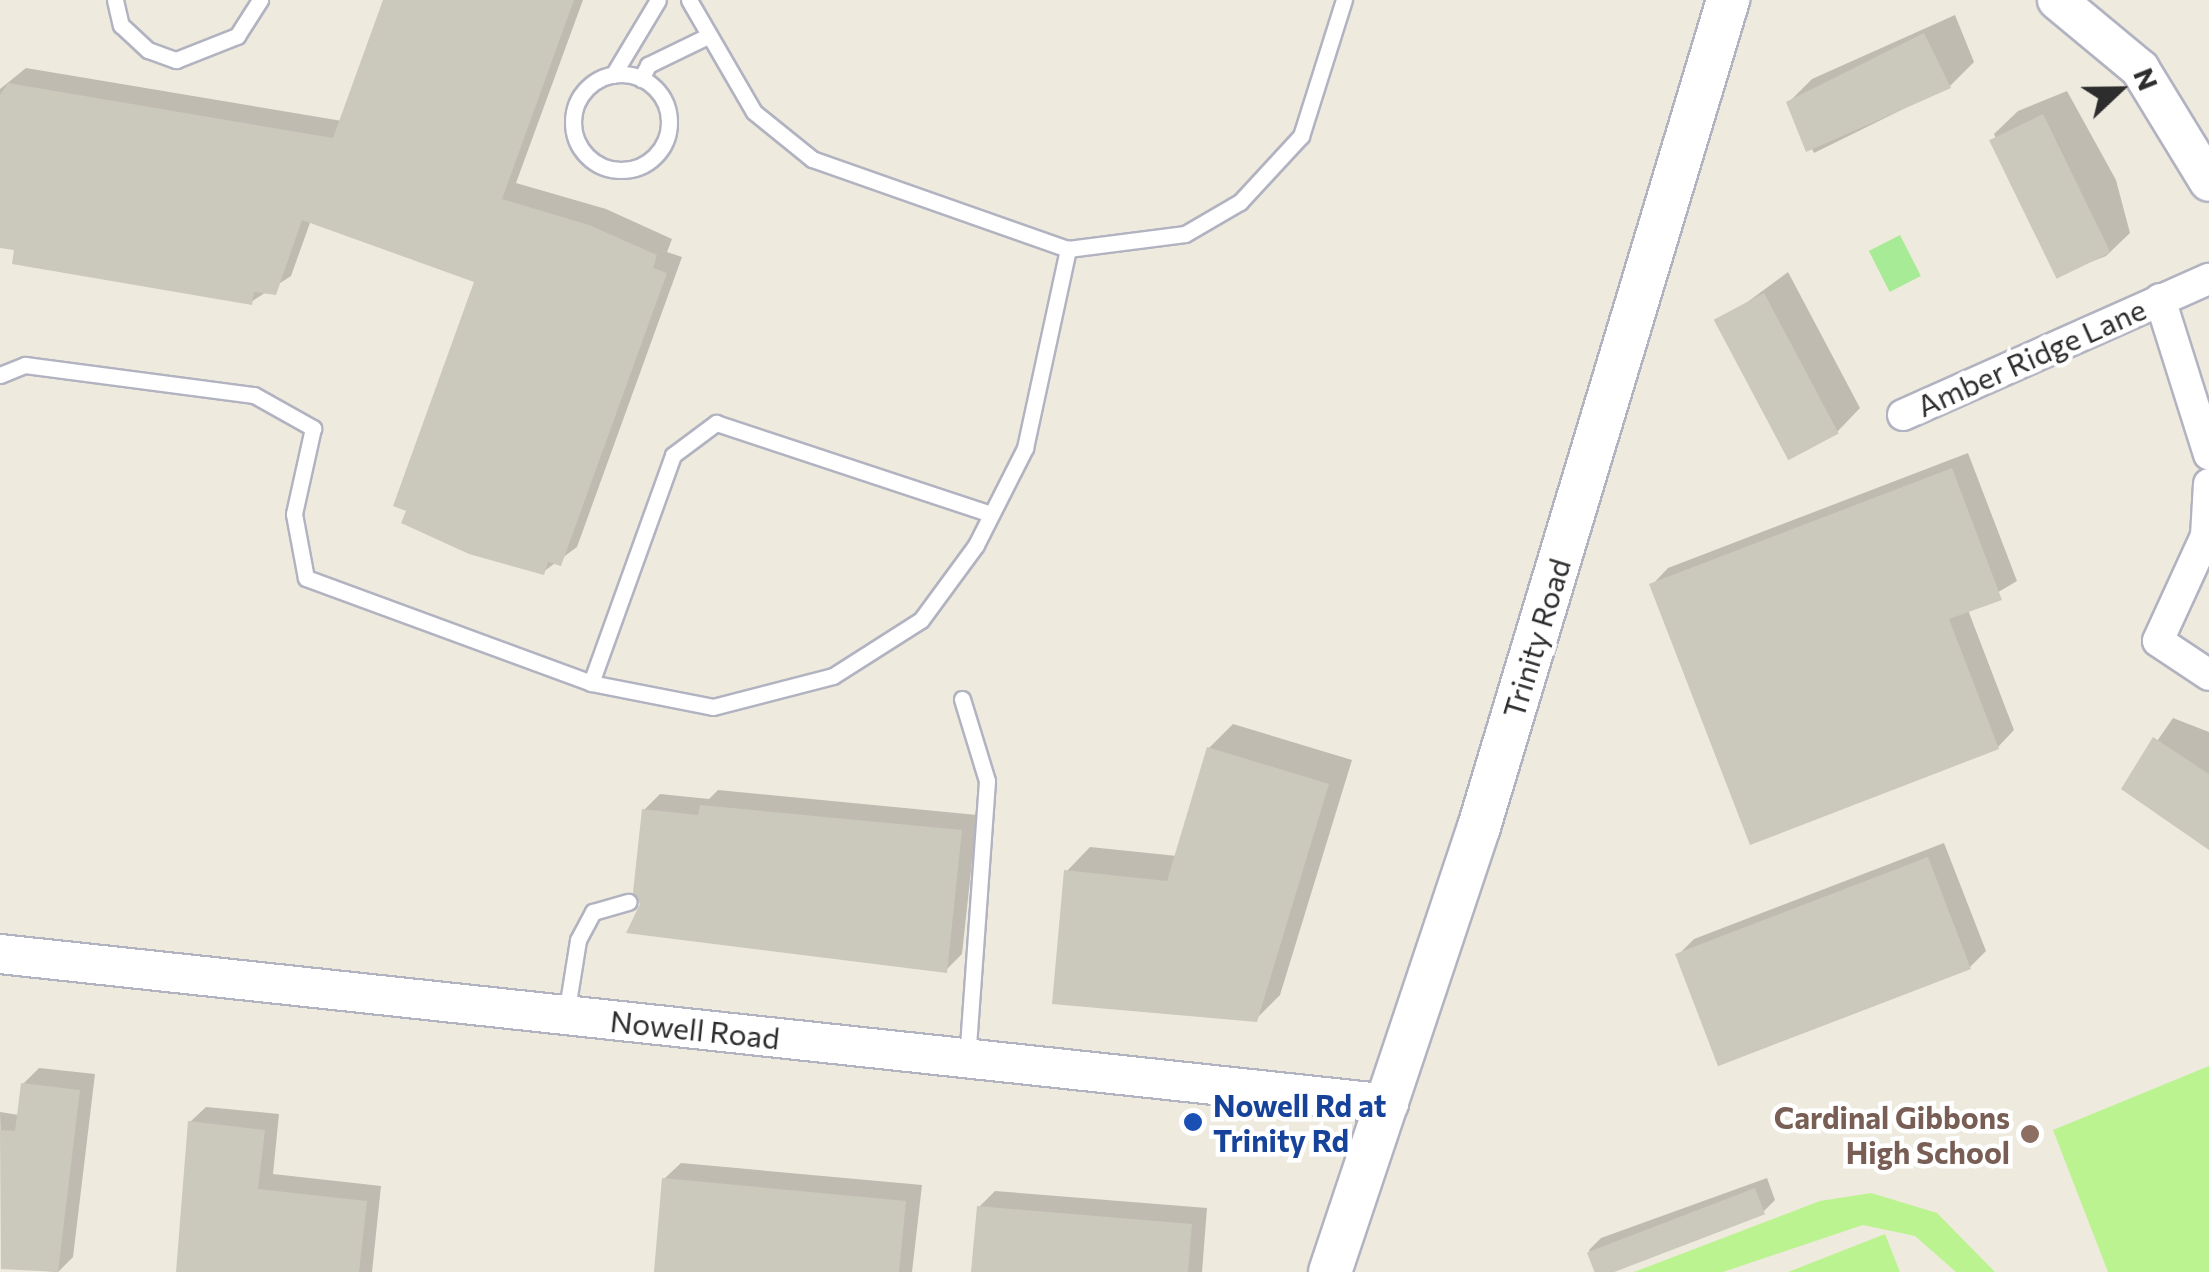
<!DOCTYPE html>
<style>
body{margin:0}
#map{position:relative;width:2209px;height:1272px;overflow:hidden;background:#efeade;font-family:Commissioner,sans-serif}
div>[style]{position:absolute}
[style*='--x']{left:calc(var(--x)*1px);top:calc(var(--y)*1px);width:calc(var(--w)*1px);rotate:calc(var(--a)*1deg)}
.green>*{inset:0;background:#a7eb96;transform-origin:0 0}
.pitch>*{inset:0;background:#bcf391}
.shadow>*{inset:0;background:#0003}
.building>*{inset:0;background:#cbc8bc;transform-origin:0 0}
.roads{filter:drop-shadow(2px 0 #b2b3c1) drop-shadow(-2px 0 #b2b3c1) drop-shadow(0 2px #b2b3c1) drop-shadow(0 -2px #b2b3c1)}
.service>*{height:15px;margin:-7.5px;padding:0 7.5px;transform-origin:7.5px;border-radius:7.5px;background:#fff}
.service>.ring{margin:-7.5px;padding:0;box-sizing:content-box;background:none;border:15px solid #fff;border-radius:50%}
.minor>*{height:30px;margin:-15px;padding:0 15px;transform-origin:15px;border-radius:15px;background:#fff}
.tertiary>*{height:38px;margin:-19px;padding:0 19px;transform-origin:19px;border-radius:19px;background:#fff}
.secondary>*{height:42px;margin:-21px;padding:0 21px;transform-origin:21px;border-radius:21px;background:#fff}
.dots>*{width:28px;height:28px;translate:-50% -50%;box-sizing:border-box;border:5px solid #fff;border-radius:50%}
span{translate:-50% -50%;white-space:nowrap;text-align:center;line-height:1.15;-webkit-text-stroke:9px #fff;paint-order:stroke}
.street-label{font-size:30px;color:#2d2d2d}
.transit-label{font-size:30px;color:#164399;font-weight:700}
.left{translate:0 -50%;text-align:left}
.education-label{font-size:30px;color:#785e54;font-weight:700}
.right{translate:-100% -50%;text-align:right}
.north{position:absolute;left:2069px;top:40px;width:100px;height:100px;-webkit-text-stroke:8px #fff;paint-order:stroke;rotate:68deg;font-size:28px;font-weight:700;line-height:40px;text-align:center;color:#2d2d2d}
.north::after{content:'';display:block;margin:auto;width:35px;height:45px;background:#2d2d2d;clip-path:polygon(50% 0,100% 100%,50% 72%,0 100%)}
</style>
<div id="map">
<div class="green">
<div style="left:1900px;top:235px;width:46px;height:35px;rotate:63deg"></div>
</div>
<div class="pitch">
<div style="clip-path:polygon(2209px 1066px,2209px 1272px,2108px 1272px,2053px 1130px)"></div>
<div style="clip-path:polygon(1871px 1193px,1937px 1213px,1995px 1272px,1956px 1272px,1915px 1236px,1863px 1225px,1723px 1272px,1634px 1272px,1820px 1201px)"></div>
<div style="clip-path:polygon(1885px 1234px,1900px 1272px,1788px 1272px)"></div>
</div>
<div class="shadow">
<div style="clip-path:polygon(386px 0,583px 0,516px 183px,606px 209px,672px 239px,667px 252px,682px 257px,577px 547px,543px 572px,477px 281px,311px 220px,291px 276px,251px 302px,0 245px,0 89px,26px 68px,342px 121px)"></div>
<div style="clip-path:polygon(1955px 15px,1974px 62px,1950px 86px,1814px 153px,1789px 102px,1812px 79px)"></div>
<div style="clip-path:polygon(2067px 91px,2116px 180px,2130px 233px,2106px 256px,2058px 275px,1994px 134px,2018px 111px)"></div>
<div style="clip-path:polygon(1788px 272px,1860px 408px,1837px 432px,1719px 323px)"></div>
<div style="clip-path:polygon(1968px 453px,2017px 581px,1968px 610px,2014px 730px,1998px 747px,1652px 585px,1668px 568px)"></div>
<div style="clip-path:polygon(2173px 718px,2209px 732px,2209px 844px,2124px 789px)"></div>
<div style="clip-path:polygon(1233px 724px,1352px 760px,1280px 995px,1256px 1019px,1067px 871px,1090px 847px,1177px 856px,1209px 748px)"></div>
<div style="clip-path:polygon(718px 790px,977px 815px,962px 954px,946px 970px,643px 904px,644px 810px,660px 794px,709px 799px)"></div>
<div style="clip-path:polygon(1944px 843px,1986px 951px,1970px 967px,1678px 955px,1694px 939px)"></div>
<div style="clip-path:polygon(39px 1068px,95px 1074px,73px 1257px,58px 1272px,4px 1267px,0 1112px,19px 1115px,23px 1084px)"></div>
<div style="clip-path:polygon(206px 1107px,279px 1114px,273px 1174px,381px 1186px,372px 1272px,177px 1272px,190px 1122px)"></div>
<div style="clip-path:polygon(681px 1163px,922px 1185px,912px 1272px,656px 1272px,664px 1179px)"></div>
<div style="clip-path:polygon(1767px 1178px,1775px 1200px,1763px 1212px,1597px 1272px,1589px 1250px,1601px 1238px)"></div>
<div style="clip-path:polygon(995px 1191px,1207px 1208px,1202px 1272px,974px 1272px,979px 1207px)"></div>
</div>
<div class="building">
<div style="clip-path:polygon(383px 0,574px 0,502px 199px,589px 225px,657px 255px,653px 268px,667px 273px,561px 566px,548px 562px,544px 575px,469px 554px,401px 523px,406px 511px,393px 506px,474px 282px,302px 220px,276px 295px,254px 292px,252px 305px,12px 264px,14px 250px,0 248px,0 95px,8px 83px,333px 138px)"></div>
<div style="clip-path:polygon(1924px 33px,1951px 88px,1806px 152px,1786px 102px)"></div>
<div style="left:2043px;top:114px;width:154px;height:60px;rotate:64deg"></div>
<div style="left:1764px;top:293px;width:159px;height:57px;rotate:62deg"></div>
<div style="clip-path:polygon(1952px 468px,2002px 600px,1949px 619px,1999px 749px,1750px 845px,1649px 584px)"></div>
<div style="clip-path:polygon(2153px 737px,2209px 774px,2209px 850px,2121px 789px)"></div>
<div style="clip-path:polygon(1207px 747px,1329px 784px,1257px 1022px,1052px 1004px,1064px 870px,1167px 881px)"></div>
<div style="clip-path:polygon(700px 805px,962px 830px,947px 973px,626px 933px,640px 904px,633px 892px,642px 809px,698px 815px)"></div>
<div style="left:1928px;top:857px;width:120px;height:271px;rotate:69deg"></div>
<div style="clip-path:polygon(21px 1083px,80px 1090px,58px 1272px,1px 1269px,0 1130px,15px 1131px)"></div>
<div style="clip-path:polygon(188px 1121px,265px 1130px,258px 1189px,367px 1201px,359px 1272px,176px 1272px)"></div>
<div style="clip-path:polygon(662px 1178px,906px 1201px,899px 1272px,654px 1272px)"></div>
<div style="left:1755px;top:1188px;width:28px;height:180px;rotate:69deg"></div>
<div style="clip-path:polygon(977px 1206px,1192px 1224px,1188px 1272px,971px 1272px)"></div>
</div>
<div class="roads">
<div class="service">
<div style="--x:115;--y:0;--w:26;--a:77"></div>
<div style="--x:121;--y:25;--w:37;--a:43"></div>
<div style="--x:148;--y:50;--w:30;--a:20"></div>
<div style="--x:176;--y:60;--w:66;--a:-21.5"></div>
<div style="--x:237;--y:36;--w:43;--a:-57.4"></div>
<div style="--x:689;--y:0;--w:129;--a:59.9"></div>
<div style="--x:754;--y:112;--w:75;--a:39"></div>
<div style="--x:812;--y:159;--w:271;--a:19.4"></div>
<div style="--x:1068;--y:249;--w:118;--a:-7.3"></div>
<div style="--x:1185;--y:234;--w:64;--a:-30.2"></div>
<div style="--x:1240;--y:202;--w:90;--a:-47.3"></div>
<div style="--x:1301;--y:136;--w:143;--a:-72.5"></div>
<div class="ring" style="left:573px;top:74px;width:81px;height:81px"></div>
<div style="--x:613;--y:75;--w:87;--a:-59"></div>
<div style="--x:641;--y:79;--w:16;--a:-63"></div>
<div style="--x:648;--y:65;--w:67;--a:-25.8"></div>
<div style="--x:0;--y:375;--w:27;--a:-22"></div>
<div style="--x:25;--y:365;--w:231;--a:7.5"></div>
<div style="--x:254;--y:395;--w:68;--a:29.2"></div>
<div style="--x:313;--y:428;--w:88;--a:102.5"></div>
<div style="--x:294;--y:514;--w:65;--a:79.4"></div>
<div style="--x:306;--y:578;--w:304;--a:20.2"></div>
<div style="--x:591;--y:683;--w:124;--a:11.1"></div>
<div style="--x:713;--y:707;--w:124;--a:-14.5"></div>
<div style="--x:833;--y:676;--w:104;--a:-32.5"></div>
<div style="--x:921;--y:620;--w:93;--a:-53.7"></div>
<div style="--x:976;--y:545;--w:109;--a:-63.2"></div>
<div style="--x:1025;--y:448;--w:204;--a:-77.8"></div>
<div style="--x:591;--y:683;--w:242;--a:-70.2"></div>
<div style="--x:673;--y:455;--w:54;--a:-36.7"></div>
<div style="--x:716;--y:423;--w:290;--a:18.3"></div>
<div style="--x:962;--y:699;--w:86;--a:73"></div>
<div style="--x:987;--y:781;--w:279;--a:94.1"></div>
<div style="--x:566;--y:1015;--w:76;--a:-80.9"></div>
<div style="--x:578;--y:940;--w:32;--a:-62"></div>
<div style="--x:593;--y:912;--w:37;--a:-16"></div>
</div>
<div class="minor">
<div style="--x:2160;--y:299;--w:163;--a:72.5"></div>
<div style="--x:1903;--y:415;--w:335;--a:-24"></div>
<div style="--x:2209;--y:484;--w:52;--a:93.3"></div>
<div style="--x:2206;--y:536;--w:115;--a:114.6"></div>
<div style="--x:2158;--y:641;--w:61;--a:33.7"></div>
</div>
<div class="tertiary">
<div style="--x:2057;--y:0;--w:108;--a:39.7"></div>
<div style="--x:2140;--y:69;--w:132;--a:58.6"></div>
<div style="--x:0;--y:954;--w:1397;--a:6.16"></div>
</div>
<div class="secondary">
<div style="--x:1330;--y:1272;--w:469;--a:-71.5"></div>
<div style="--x:1479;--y:827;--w:864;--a:-73.24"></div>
</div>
</div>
<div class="dots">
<div style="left:1193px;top:1122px;background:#1a4fb4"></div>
<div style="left:2030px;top:1134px;background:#8d6e63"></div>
</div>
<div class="street-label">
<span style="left:2031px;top:357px;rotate:-24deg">Amber Ridge Lane</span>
<span style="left:1536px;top:638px;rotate:-73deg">Trinity Road</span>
<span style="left:695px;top:1029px;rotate:6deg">Nowell Road</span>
</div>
<div class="transit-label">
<span class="left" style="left:1213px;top:1122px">Nowell Rd at<br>Trinity Rd</span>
</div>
<div class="education-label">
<span class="right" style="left:2010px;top:1134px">Cardinal Gibbons<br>High School</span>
</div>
<div class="north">N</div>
</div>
